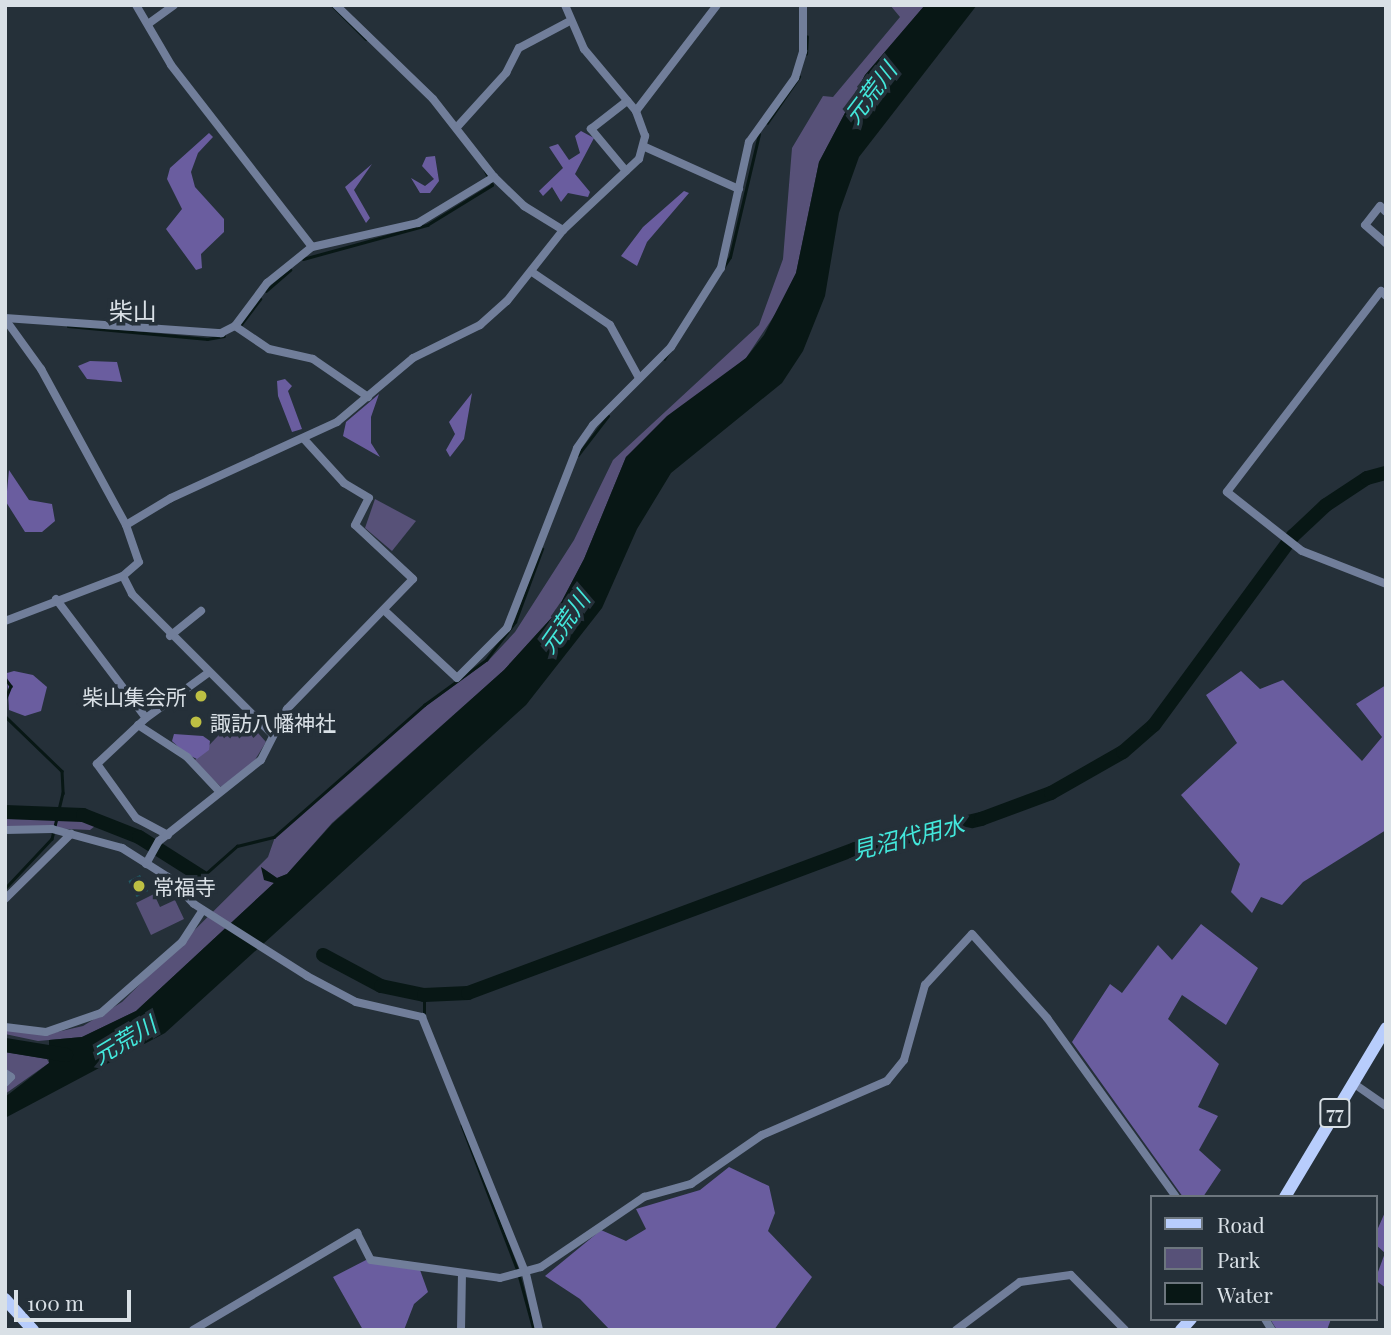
<!DOCTYPE html>
<meta charset="utf-8">
<style>
body{margin:0}
#map{position:relative;width:1391px;height:1335px;overflow:hidden;background:#253039;font-family:"Playfair Display","Noto Sans JP",serif}
div>[style]{position:absolute}
[style*='--x']{left:calc(var(--x)*1px);top:calc(var(--y)*1px);width:calc(var(--w)*1px);rotate:calc(var(--a)*1deg)}
.green>*{inset:0;background:#575178}
.forest>*{inset:0;background:#6a5d9f}
.water>*{inset:0;background:#081715}
.stream>*{height:2.5px;margin:-1.25px;padding:0 1.25px;transform-origin:1.25px;border-radius:1.25px;background:#081715}
.canal>*{height:8px;margin:-4px;padding:0 4px;transform-origin:4px;border-radius:4px;background:#081715}
.river>*{height:14px;margin:-7px;padding:0 7px;transform-origin:7px;border-radius:7px;background:#081715}
.building>*{inset:0;background:#235b67;transform-origin:0 0}
.minor>*{height:8px;margin:-4px;padding:0 4px;transform-origin:4px;border-radius:4px;background:#717e9a}
.primary>*{height:12px;margin:-6px;padding:0 6px;transform-origin:6px;border-radius:6px;background:#b8cdfc}
.dots>*{width:19px;height:19px;translate:-50% -50%;box-sizing:border-box;border:4px solid #253039;border-radius:50%}
span{translate:-50% -50%;white-space:nowrap;text-align:center;line-height:1.15;-webkit-text-stroke:7px #253039;paint-order:stroke}
.shield-label span{padding:2px 5px;background:#253039;border:2px solid;border-radius:5px;-webkit-text-stroke-width:0}
.shield-label{font-size:19px;color:#d9e0e6;font-weight:700}
.poi-label{font-size:21px;color:#d9e0e6}
.right{translate:-100% -50%;text-align:right}
.left{translate:0 -50%;text-align:left}
.water-label{font-size:23px;color:#43e8dc;font-style:italic}
.quarter-label{font-size:24px;color:#d9e0e6}
.frame{position:absolute;inset:0;border:7px solid #d9e0e6;pointer-events:none}
.legend{position:absolute;left:1150px;top:1195px;width:228px;height:126px;box-sizing:border-box;background:#253039;border:2px solid #6d767e;margin:0;padding:9px 12px;list-style:none;font-size:21px;color:#d9e0e6}
.legend li{display:flex;align-items:center;gap:14px;height:35px}
.legend b{width:35px;border:2px solid #6d767e}
.scale{position:absolute;left:14px;top:1290px;width:117px;height:32px;box-sizing:border-box;border:4px solid #d9e0e6;border-top:0;padding-left:9px;font-size:21px;line-height:24px;white-space:nowrap;color:#d9e0e6;-webkit-text-stroke:5px #253039;paint-order:stroke}
</style>
<div id="map">
<div class="green">
<div style="clip-path:polygon(890px 5px,925px 5px,865px 75px,819px 162px,796px 273px,778px 310px,746px 358px,626px 457px,584px 559px,555px 614px,504px 670px,332px 823px,287px 874px,277px 878px,261px 867px,274px 883px,136px 1011px,82px 1037px,38px 1041px,5px 1034px,5px 1029px,44px 1035px,83px 1026px,122px 1002px,268px 857px,275px 837px,423px 708px,489px 660px,515px 632px,574px 540px,613px 460px,759px 325px,783px 259px,792px 148px,823px 96px,833px 97px,900px 17px)"></div>
<div style="clip-path:polygon(375px 499px,416px 521px,392px 551px,365px 528px)"></div>
<div style="clip-path:polygon(240px 713px,266px 742px,253px 763px,221px 787px,194px 761px)"></div>
<div style="clip-path:polygon(52px 815px,115px 829px,150px 848px,95px 826px,90px 830px,5px 826px,5px 818px)"></div>
<div style="clip-path:polygon(154px 894px,160px 907px,175px 900px,184px 919px,151px 935px,136px 903px)"></div>
<div style="clip-path:polygon(5px 1052px,47px 1059px,49px 1063px,5px 1094px)"></div>
</div>
<div class="forest">
<div style="clip-path:polygon(581px 131px,594px 138px,575px 174px,590px 192px,588px 197px,568px 193px,561px 202px,552px 187px,543px 196px,539px 191px,563px 168px,549px 147px,558px 144px,569px 160px,580px 153px,575px 136px)"></div>
<div style="clip-path:polygon(209px 133px,213px 137px,198px 153px,191px 172px,195px 187px,224px 219px,224px 232px,201px 254px,202px 268px,196px 270px,166px 229px,182px 209px,167px 179px,170px 168px)"></div>
<div style="clip-path:polygon(435px 156px,439px 181px,430px 193px,420px 193px,411px 178px,425px 186px,434px 179px,422px 166px,426px 157px)"></div>
<div style="clip-path:polygon(372px 164px,354px 190px,370px 218px,366px 223px,345px 187px)"></div>
<div style="clip-path:polygon(684px 191px,689px 193px,647px 242px,637px 266px,621px 256px,643px 227px)"></div>
<div style="clip-path:polygon(90px 361px,117px 362px,122px 382px,87px 379px,78px 366px)"></div>
<div style="clip-path:polygon(285px 379px,292px 386px,288px 391px,302px 429px,292px 432px,278px 396px,277px 381px)"></div>
<div style="clip-path:polygon(472px 393px,464px 439px,450px 457px,446px 450px,455px 434px,449px 422px)"></div>
<div style="clip-path:polygon(379px 394px,371px 417px,371px 443px,380px 457px,343px 436px,346px 422px)"></div>
<div style="clip-path:polygon(9px 470px,29px 500px,52px 504px,55px 521px,42px 532px,25px 532px,6px 502px)"></div>
<div style="clip-path:polygon(14px 671px,33px 675px,47px 687px,41px 711px,25px 716px,9px 710px,7px 673px)"></div>
<div style="clip-path:polygon(1241px 671px,1260px 689px,1283px 680px,1362px 761px,1382px 737px,1356px 704px,1386px 685px,1386px 830px,1303px 882px,1282px 905px,1261px 897px,1252px 913px,1231px 892px,1240px 864px,1181px 795px,1237px 743px,1206px 695px)"></div>
<div style="clip-path:polygon(174px 734px,203px 736px,210px 741px,209px 750px,197px 759px,186px 754px,172px 741px)"></div>
<div style="clip-path:polygon(1201px 924px,1258px 968px,1226px 1025px,1182px 995px,1168px 1019px,1219px 1064px,1198px 1107px,1218px 1116px,1199px 1150px,1221px 1170px,1203px 1197px,1183px 1197px,1072px 1042px,1110px 984px,1122px 993px,1158px 945px,1172px 960px)"></div>
<div style="clip-path:polygon(729px 1167px,769px 1186px,775px 1213px,768px 1231px,812px 1277px,774px 1330px,610px 1330px,580px 1299px,545px 1276px,601px 1230px,626px 1241px,646px 1229px,636px 1209px,700px 1190px)"></div>
<div style="clip-path:polygon(1386px 1210px,1386px 1288px,1375px 1280px,1385px 1253px,1375px 1244px,1375px 1235px)"></div>
<div style="clip-path:polygon(366px 1260px,420px 1270px,428px 1292px,414px 1304px,404px 1330px,363px 1330px,333px 1277px)"></div>
<div style="clip-path:polygon(1270px 1319px,1331px 1319px,1327px 1330px,1277px 1330px)"></div>
</div>
<div class="water">
<div style="clip-path:polygon(925px 5px,977px 5px,859px 157px,839px 213px,825px 296px,803px 351px,782px 383px,671px 473px,637px 529px,602px 608px,526px 705px,165px 1033px,5px 1118px,5px 1097px,49px 1063px,49px 1040px,82px 1037px,136px 1011px,274px 883px,264px 880px,261px 867px,277px 878px,287px 874px,332px 824px,504px 670px,555px 614px,584px 559px,626px 457px,667px 416px,746px 358px,764px 335px,796px 273px,819px 162px,865px 75px)"></div>
</div>
<div class="stream">
<div style="--x:332;--y:5;--w:48;--a:45"></div>
<div style="--x:806;--y:54;--w:17;--a:-87"></div>
<div style="--x:767;--y:123;--w:56;--a:-55.2"></div>
<div style="--x:303;--y:259;--w:129;--a:-15.3"></div>
<div style="--x:427;--y:225;--w:76;--a:-31.6"></div>
<div style="--x:492;--y:185;--w:16;--a:-117"></div>
<div style="--x:266;--y:291;--w:32;--a:-41"></div>
<div style="--x:68;--y:326;--w:140;--a:5.3"></div>
<div style="--x:207;--y:339;--w:17;--a:-10"></div>
<div style="--x:239;--y:327;--w:35;--a:-53"></div>
<div style="--x:664;--y:359;--w:121;--a:-57.1"></div>
<div style="--x:730;--y:257;--w:126;--a:-76.7"></div>
<div style="--x:578;--y:455;--w:49;--a:-52.4"></div>
<div style="--x:5;--y:678;--w:10;--a:53"></div>
<div style="--x:11;--y:686;--w:16;--a:112"></div>
<div style="--x:5;--y:716;--w:79;--a:44"></div>
<div style="--x:62;--y:771;--w:22;--a:87"></div>
<div style="--x:63;--y:793;--w:47;--a:103.4"></div>
<div style="--x:52;--y:839;--w:69;--a:133.2"></div>
<div style="--x:202;--y:877;--w:47;--a:-41.5"></div>
<div style="--x:237;--y:846;--w:38;--a:-14"></div>
<div style="--x:274;--y:837;--w:200;--a:-41.3"></div>
<div style="--x:424;--y:705;--w:77;--a:-36"></div>
<div style="--x:486;--y:660;--w:48;--a:-52.7"></div>
<div style="--x:515;--y:622;--w:78;--a:-69.7"></div>
<div style="--x:424;--y:1017;--w:22;--a:-90"></div>
<div style="--x:462;--y:1125;--w:156;--a:69"></div>
<div style="--x:518;--y:1271;--w:61;--a:74.8"></div>
</div>
<div class="canal">
<div style="--x:323;--y:955;--w:66;--a:28.1"></div>
<div style="--x:381;--y:986;--w:44;--a:11.8"></div>
<div style="--x:424;--y:995;--w:44;--a:-2.6"></div>
<div style="--x:468;--y:993;--w:413;--a:-20.4"></div>
</div>
<div class="river">
<div style="--x:5;--y:812;--w:78;--a:2.2"></div>
<div style="--x:83;--y:815;--w:60;--a:21.4"></div>
<div style="--x:139;--y:837;--w:75;--a:32.4"></div>
<div style="--x:323;--y:955;--w:66;--a:28.1"></div>
<div style="--x:381;--y:986;--w:44;--a:11.8"></div>
<div style="--x:424;--y:995;--w:44;--a:-2.6"></div>
<div style="--x:468;--y:993;--w:413;--a:-20.4"></div>
<div style="--x:855;--y:849;--w:130;--a:-13.4"></div>
<div style="--x:981;--y:819;--w:75;--a:-20.4"></div>
<div style="--x:1051;--y:793;--w:83;--a:-29.7"></div>
<div style="--x:1123;--y:752;--w:41;--a:-41.1"></div>
<div style="--x:1154;--y:725;--w:235;--a:-53.7"></div>
<div style="--x:1293;--y:536;--w:45;--a:-43.2"></div>
<div style="--x:1326;--y:505;--w:49;--a:-33.4"></div>
<div style="--x:1367;--y:478;--w:20;--a:-15"></div>
<div style="--x:5;--y:1045;--w:62;--a:9.3"></div>
</div>
<div class="building">
<div style="left:140px;top:875px;width:18px;height:13px;rotate:63deg"></div>
</div>
<div class="minor">
<div style="--x:136;--y:5;--w:69;--a:59.7"></div>
<div style="--x:171;--y:65;--w:230;--a:52.2"></div>
<div style="--x:336;--y:5;--w:135;--a:44.1"></div>
<div style="--x:433;--y:99;--w:99;--a:52"></div>
<div style="--x:494;--y:177;--w:42;--a:44"></div>
<div style="--x:524;--y:206;--w:46;--a:31.6"></div>
<div style="--x:565;--y:5;--w:48;--a:66.6"></div>
<div style="--x:584;--y:49;--w:81;--a:50"></div>
<div style="--x:148;--y:24;--w:32;--a:-36"></div>
<div style="--x:458;--y:126;--w:72;--a:-47.8"></div>
<div style="--x:506;--y:73;--w:28;--a:-63"></div>
<div style="--x:519;--y:48;--w:55;--a:-28"></div>
<div style="--x:645;--y:147;--w:103;--a:24.1"></div>
<div style="--x:626;--y:171;--w:55;--a:-129.8"></div>
<div style="--x:591;--y:129;--w:46;--a:-37.9"></div>
<div style="--x:1386;--y:212;--w:8;--a:-135"></div>
<div style="--x:1380;--y:206;--w:24;--a:128"></div>
<div style="--x:1365;--y:225;--w:28;--a:41"></div>
<div style="--x:532;--y:272;--w:94;--a:34.2"></div>
<div style="--x:610;--y:325;--w:60;--a:61.3"></div>
<div style="--x:1386;--y:296;--w:7;--a:-135"></div>
<div style="--x:1381;--y:291;--w:253;--a:127.5"></div>
<div style="--x:1227;--y:492;--w:95;--a:38.2"></div>
<div style="--x:1302;--y:551;--w:90;--a:21.4"></div>
<div style="--x:5;--y:318;--w:217;--a:4"></div>
<div style="--x:221;--y:333;--w:16;--a:-27"></div>
<div style="--x:235;--y:326;--w:54;--a:-53.3"></div>
<div style="--x:267;--y:283;--w:58;--a:-38.7"></div>
<div style="--x:312;--y:247;--w:109;--a:-12.8"></div>
<div style="--x:418;--y:223;--w:89;--a:-31.2"></div>
<div style="--x:5;--y:319;--w:62;--a:54.2"></div>
<div style="--x:41;--y:369;--w:178;--a:61.4"></div>
<div style="--x:126;--y:525;--w:39;--a:71"></div>
<div style="--x:139;--y:562;--w:21;--a:139"></div>
<div style="--x:123;--y:576;--w:20;--a:63"></div>
<div style="--x:132;--y:594;--w:198;--a:45"></div>
<div style="--x:235;--y:326;--w:41;--a:34.1"></div>
<div style="--x:269;--y:349;--w:45;--a:12.8"></div>
<div style="--x:313;--y:359;--w:67;--a:34.6"></div>
<div style="--x:126;--y:525;--w:52;--a:-31"></div>
<div style="--x:171;--y:498;--w:183;--a:-24.6"></div>
<div style="--x:337;--y:422;--w:99;--a:-40.1"></div>
<div style="--x:413;--y:358;--w:75;--a:-26.2"></div>
<div style="--x:480;--y:325;--w:36;--a:-42"></div>
<div style="--x:507;--y:301;--w:90;--a:-51.7"></div>
<div style="--x:563;--y:230;--w:104;--a:-43.1"></div>
<div style="--x:639;--y:159;--w:24;--a:-75"></div>
<div style="--x:645;--y:136;--w:27;--a:-110"></div>
<div style="--x:636;--y:111;--w:133;--a:-52.6"></div>
<div style="--x:56;--y:599;--w:149;--a:52.9"></div>
<div style="--x:385;--y:611;--w:98;--a:42.9"></div>
<div style="--x:457;--y:678;--w:71;--a:-45"></div>
<div style="--x:507;--y:628;--w:193;--a:-68.7"></div>
<div style="--x:577;--y:448;--w:28;--a:-55"></div>
<div style="--x:593;--y:425;--w:110;--a:-45"></div>
<div style="--x:671;--y:347;--w:93;--a:-57.7"></div>
<div style="--x:721;--y:268;--w:129;--a:-77.5"></div>
<div style="--x:749;--y:142;--w:79;--a:-54.3"></div>
<div style="--x:795;--y:78;--w:28;--a:-73"></div>
<div style="--x:803;--y:51;--w:46;--a:-90"></div>
<div style="--x:5;--y:621;--w:126;--a:-20.9"></div>
<div style="--x:170;--y:636;--w:40;--a:-39"></div>
<div style="--x:138;--y:725;--w:59;--a:33.1"></div>
<div style="--x:187;--y:757;--w:48;--a:46.7"></div>
<div style="--x:5;--y:830;--w:47;--a:-1.2"></div>
<div style="--x:52;--y:829;--w:73;--a:15.2"></div>
<div style="--x:122;--y:848;--w:54;--a:32.2"></div>
<div style="--x:168;--y:877;--w:37;--a:46"></div>
<div style="--x:194;--y:904;--w:134;--a:32.5"></div>
<div style="--x:307;--y:976;--w:55;--a:28"></div>
<div style="--x:356;--y:1002;--w:68;--a:12.8"></div>
<div style="--x:422;--y:1017;--w:277;--a:68"></div>
<div style="--x:526;--y:1274;--w:57;--a:76.9"></div>
<div style="--x:168;--y:835;--w:36;--a:-152"></div>
<div style="--x:136;--y:818;--w:67;--a:-125.8"></div>
<div style="--x:97;--y:764;--w:67;--a:-43.2"></div>
<div style="--x:146;--y:718;--w:77;--a:-36"></div>
<div style="--x:146;--y:864;--w:26;--a:-61"></div>
<div style="--x:159;--y:841;--w:130;--a:-38.5"></div>
<div style="--x:261;--y:760;--w:57;--a:-63"></div>
<div style="--x:287;--y:709;--w:181;--a:-45.9"></div>
<div style="--x:413;--y:579;--w:79;--a:-137"></div>
<div style="--x:355;--y:525;--w:30;--a:-63"></div>
<div style="--x:369;--y:498;--w:29;--a:-149"></div>
<div style="--x:344;--y:483;--w:59;--a:-132.3"></div>
<div style="--x:5;--y:899;--w:93;--a:-44.6"></div>
<div style="--x:5;--y:1027;--w:41;--a:7"></div>
<div style="--x:46;--y:1032;--w:58;--a:-19.1"></div>
<div style="--x:101;--y:1013;--w:108;--a:-41.2"></div>
<div style="--x:182;--y:942;--w:38;--a:-57"></div>
<div style="--x:5;--y:1073;--w:7;--a:34"></div>
<div style="--x:11;--y:1077;--w:8;--a:135"></div>
<div style="--x:1353;--y:1083;--w:40;--a:34.9"></div>
<div style="--x:1265;--y:1319;--w:13;--a:58"></div>
<div style="--x:193;--y:1330;--w:191;--a:-30.6"></div>
<div style="--x:357;--y:1233;--w:30;--a:63"></div>
<div style="--x:371;--y:1260;--w:130;--a:7.9"></div>
<div style="--x:500;--y:1278;--w:42;--a:-15"></div>
<div style="--x:541;--y:1267;--w:125;--a:-34.2"></div>
<div style="--x:644;--y:1197;--w:49;--a:-15.5"></div>
<div style="--x:691;--y:1184;--w:86;--a:-34.6"></div>
<div style="--x:762;--y:1135;--w:136;--a:-23.4"></div>
<div style="--x:887;--y:1081;--w:27;--a:-51"></div>
<div style="--x:904;--y:1060;--w:78;--a:-74.4"></div>
<div style="--x:925;--y:985;--w:69;--a:-47.3"></div>
<div style="--x:972;--y:934;--w:113;--a:48.2"></div>
<div style="--x:1047;--y:1018;--w:221;--a:54.2"></div>
<div style="--x:461;--y:1330;--w:56;--a:-89"></div>
<div style="--x:956;--y:1330;--w:80;--a:-36.9"></div>
<div style="--x:1020;--y:1282;--w:51;--a:-7.8"></div>
<div style="--x:1071;--y:1275;--w:77;--a:45.5"></div>
</div>
<div class="primary">
<div style="--x:1285;--y:1197;--w:197;--a:-59.1"></div>
<div style="--x:5;--y:1299;--w:42;--a:47.9"></div>
<div style="--x:1181;--y:1330;--w:15;--a:-48"></div>
</div>
<div class="dots">
<div style="left:201px;top:696px;background:#bdbf43"></div>
<div style="left:196px;top:722px;background:#bdbf43"></div>
<div style="left:139px;top:886px;background:#bdbf43"></div>
</div>
<div class="shield-label">
<span style="left:1335px;top:1113px">77</span>
</div>
<div class="poi-label">
<span class="right" style="left:187px;top:696px">柴山集会所</span>
<span class="left" style="left:210px;top:722px">諏訪八幡神社</span>
<span class="left" style="left:153px;top:886px">常福寺</span>
</div>
<div class="water-label">
<span style="left:870px;top:93px;rotate:-53deg">元荒川</span>
<span style="left:564px;top:622px;rotate:-55deg">元荒川</span>
<span style="left:908px;top:837px;rotate:-14deg">見沼代用水</span>
<span style="left:124px;top:1040px;rotate:-31deg">元荒川</span>
</div>
<div class="quarter-label">
<span style="left:133px;top:311px">柴山</span>
</div>
<div class="frame"></div>
<ul class="legend">
<li><b style="height:9px;background:#b8cdfc"></b>Road</li>
<li><b style="height:19px;background:#575178"></b>Park</li>
<li><b style="height:19px;background:#081715"></b>Water</li>
</ul>
<div class="scale">100 m</div>
</div>
